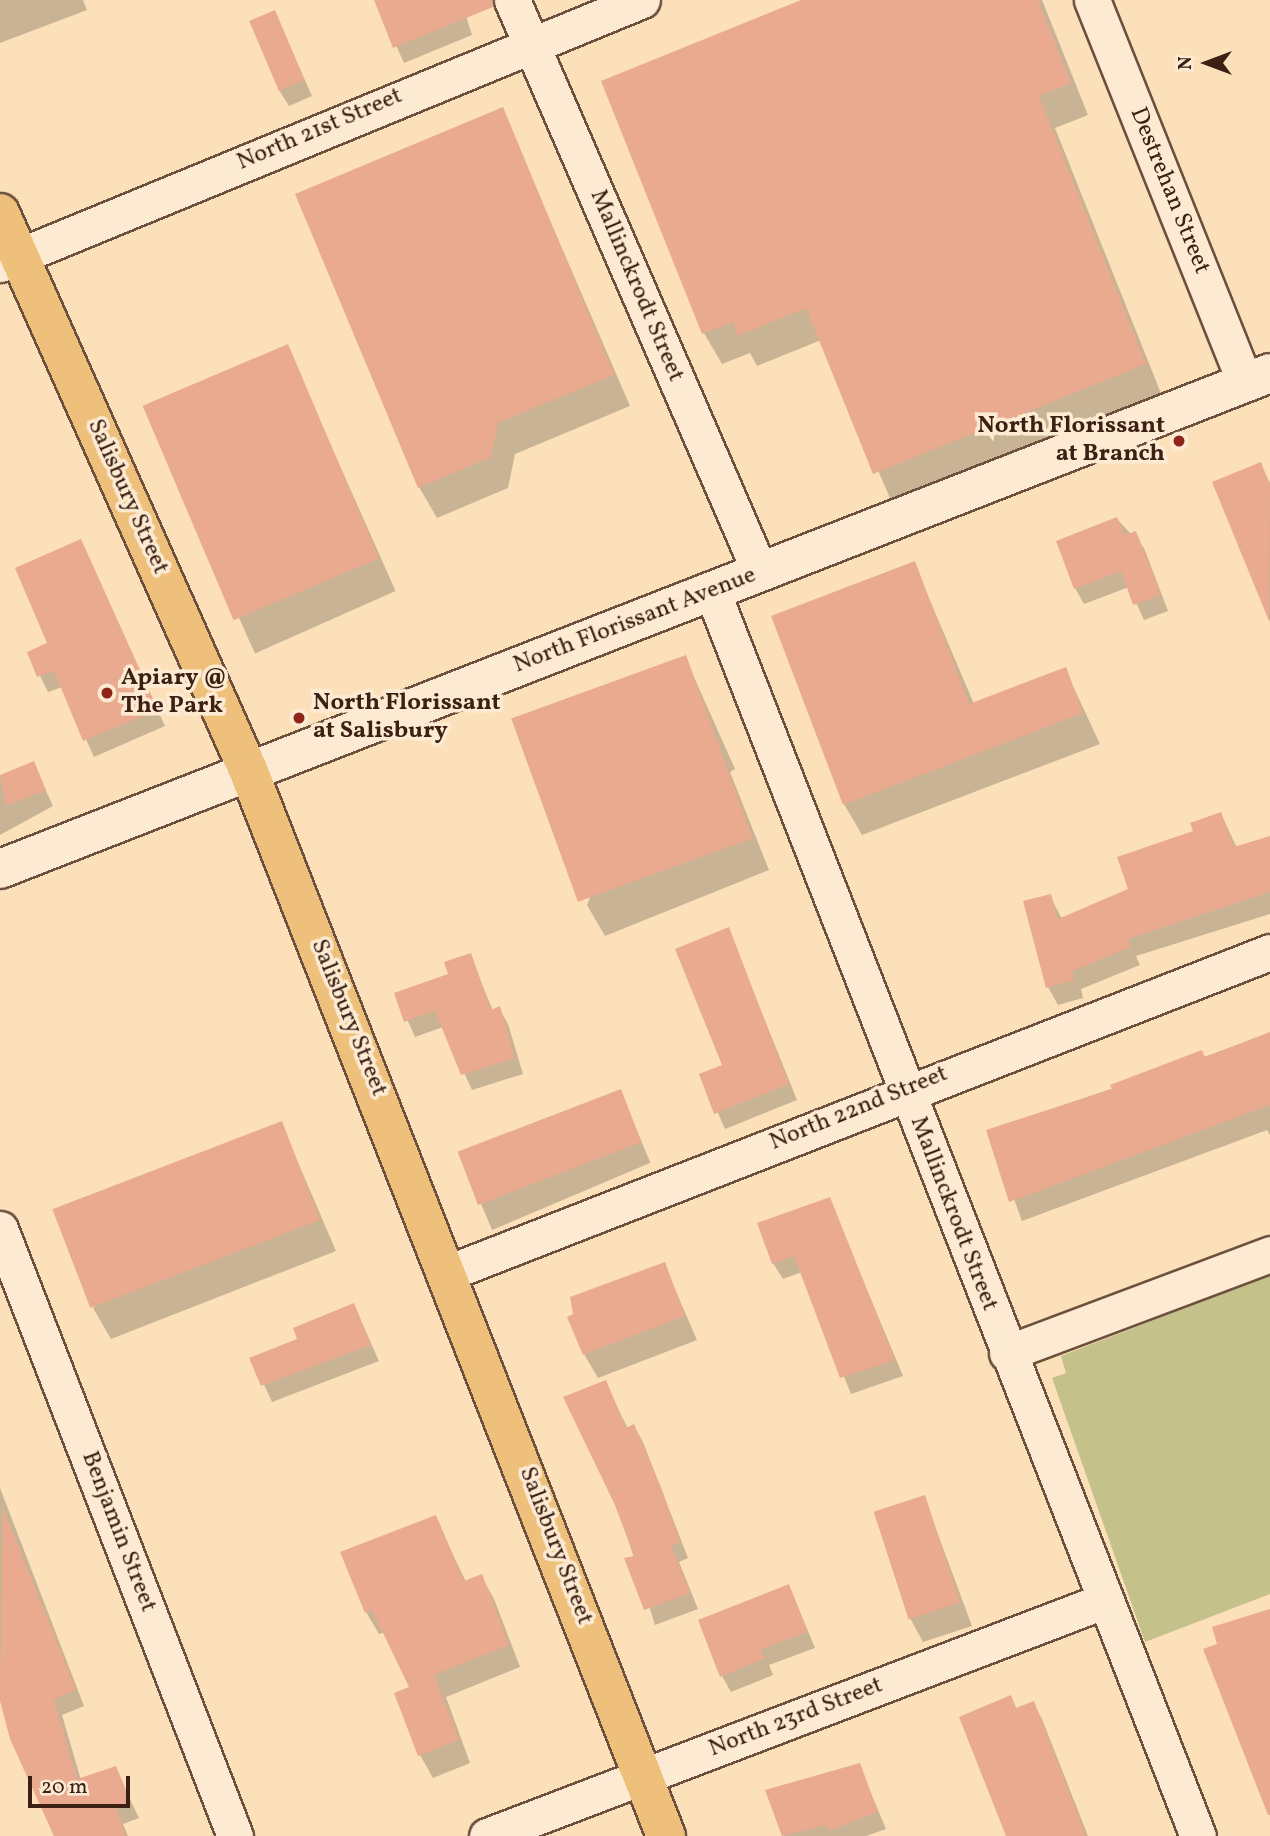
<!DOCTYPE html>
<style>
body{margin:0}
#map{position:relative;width:1270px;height:1836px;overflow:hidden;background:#fbe0b9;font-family:Vollkorn,serif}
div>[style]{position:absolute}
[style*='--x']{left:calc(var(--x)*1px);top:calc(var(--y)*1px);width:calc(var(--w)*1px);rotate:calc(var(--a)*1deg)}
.green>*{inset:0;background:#c4c18b}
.shadow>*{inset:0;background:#0003;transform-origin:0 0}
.building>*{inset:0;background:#e9aa90;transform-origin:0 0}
.roads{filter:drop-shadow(2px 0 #6c503d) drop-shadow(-2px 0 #6c503d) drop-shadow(0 2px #6c503d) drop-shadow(0 -2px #6c503d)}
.street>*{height:35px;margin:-17.5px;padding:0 17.5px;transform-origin:17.5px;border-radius:17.5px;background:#fcebd2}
.secondary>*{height:38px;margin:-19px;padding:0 19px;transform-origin:19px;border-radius:19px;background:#fcebd2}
.primary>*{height:38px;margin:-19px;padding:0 19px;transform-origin:19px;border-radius:19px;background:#eec07c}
.dots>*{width:19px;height:19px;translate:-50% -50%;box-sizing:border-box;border:4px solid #fcebd2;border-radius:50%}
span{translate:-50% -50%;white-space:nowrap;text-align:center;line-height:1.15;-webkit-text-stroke:7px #fcebd2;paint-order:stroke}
.street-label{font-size:24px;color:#3c2014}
.poi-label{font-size:24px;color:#3c2014;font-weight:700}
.right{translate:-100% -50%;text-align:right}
.left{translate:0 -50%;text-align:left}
.north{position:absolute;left:1172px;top:28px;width:70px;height:70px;-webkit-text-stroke:5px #fcebd2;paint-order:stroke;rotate:270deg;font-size:19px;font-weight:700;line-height:28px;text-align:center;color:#3c2014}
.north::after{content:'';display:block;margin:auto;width:24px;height:32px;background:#3c2014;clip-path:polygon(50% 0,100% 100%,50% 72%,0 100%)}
.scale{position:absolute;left:28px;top:1776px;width:102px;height:32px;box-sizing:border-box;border:4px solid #3c2014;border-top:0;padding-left:9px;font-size:21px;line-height:24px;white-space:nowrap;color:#3c2014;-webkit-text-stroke:5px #fcebd2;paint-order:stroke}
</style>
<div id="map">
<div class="green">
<div style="clip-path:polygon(1270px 1275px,1270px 1594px,1145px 1642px,1052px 1378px,1066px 1373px,1061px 1356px)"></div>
</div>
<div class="shadow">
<div style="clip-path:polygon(0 0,83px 0,87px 10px,0 43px)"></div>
<div style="clip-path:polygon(376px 0,461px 0,472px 35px,404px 63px)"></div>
<div style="clip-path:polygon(806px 0,1042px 0,1088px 115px,1055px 128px,1162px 396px,893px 505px,821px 340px,757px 366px,750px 353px,722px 364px,704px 333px)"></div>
<div style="clip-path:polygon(274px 12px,312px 96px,289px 106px,279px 90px)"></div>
<div style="clip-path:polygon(502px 109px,630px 406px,515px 454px,508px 488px,437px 518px,419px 487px)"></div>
<div style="left:287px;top:347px;width:267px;height:154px;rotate:66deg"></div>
<div style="clip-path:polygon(1260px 464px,1270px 483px,1270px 622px,1215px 482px)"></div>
<div style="clip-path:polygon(1117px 519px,1144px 548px,1168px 611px,1144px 620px,1129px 587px,1084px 604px,1075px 588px)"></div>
<div style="clip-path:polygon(81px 542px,165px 726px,94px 757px,62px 687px,48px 692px,29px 653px,49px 644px)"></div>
<div style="clip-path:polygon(914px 563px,974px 704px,1065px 669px,1100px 744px,862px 835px,844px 804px)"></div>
<div style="clip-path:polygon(685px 657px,735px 769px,730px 772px,769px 870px,605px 936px,587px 905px)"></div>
<div style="clip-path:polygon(33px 763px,53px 806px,0 835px,0 777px)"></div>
<div style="clip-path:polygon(1221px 814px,1237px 848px,1270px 836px,1270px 914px,1136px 956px,1140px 965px,1081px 989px,1083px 998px,1058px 1005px,1048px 987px,1050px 896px,1062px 919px,1130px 890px)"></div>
<div style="clip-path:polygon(728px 929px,797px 1100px,725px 1129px,701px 1075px,725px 1066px)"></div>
<div style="clip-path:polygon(470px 955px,493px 1011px,499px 1008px,508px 1024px,523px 1074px,472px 1090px,443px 1027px,415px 1037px,396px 994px,450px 975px)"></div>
<div style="clip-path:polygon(1270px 1034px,1270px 1135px,1267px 1130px,1022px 1221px,989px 1131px)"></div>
<div style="left:620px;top:1091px;width:78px;height:172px;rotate:67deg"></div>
<div style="clip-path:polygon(281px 1123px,336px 1251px,111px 1339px,93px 1308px)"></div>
<div style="clip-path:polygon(829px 1199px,903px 1376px,851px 1394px,802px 1272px,783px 1279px,773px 1263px)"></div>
<div style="clip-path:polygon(664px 1264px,697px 1340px,598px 1378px,584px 1354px)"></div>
<div style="clip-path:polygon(354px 1305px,379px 1361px,272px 1402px,252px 1359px,299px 1340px)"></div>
<div style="clip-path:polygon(605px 1382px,628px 1429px,634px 1426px,643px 1442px,688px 1558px,679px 1562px,698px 1609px,655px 1625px,617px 1504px)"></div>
<div style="clip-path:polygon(0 1488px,84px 1706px,62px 1715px,81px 1780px,115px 1768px,139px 1818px,123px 1824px,128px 1836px,54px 1836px,0 1700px)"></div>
<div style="clip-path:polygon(924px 1497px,972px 1626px,923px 1642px,910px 1618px)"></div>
<div style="clip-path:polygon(435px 1517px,466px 1582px,481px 1576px,494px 1599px,520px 1667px,446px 1697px,470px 1763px,433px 1778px,420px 1755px,412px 1688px,385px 1632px,379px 1634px,366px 1612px)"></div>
<div style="clip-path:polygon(789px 1586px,815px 1648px,769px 1665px,773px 1675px,731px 1692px,722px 1676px)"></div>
<div style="clip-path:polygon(1011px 1698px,1017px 1709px,1033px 1703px,1042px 1719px,1088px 1836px,1007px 1836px)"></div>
<div style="clip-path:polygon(859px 1765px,886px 1829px,866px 1836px,784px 1836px,767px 1791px)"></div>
</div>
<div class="building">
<div style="clip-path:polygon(374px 0,492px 0,493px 7px,393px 48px)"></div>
<div style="clip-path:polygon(801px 0,1038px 0,1071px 83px,1039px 96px,1146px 364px,873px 474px,806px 308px,738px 336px,733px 322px,702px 334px,601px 81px)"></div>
<div style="left:275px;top:10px;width:76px;height:28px;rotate:67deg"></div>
<div style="clip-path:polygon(503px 107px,614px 375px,498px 423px,491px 457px,418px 488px,295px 194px)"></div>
<div style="left:288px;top:344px;width:233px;height:158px;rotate:67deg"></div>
<div style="clip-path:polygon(1261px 462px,1270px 486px,1269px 621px,1212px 482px)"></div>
<div style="clip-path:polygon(1117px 517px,1125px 535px,1136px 531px,1161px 595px,1133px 605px,1121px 571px,1074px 589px,1056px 541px)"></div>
<div style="clip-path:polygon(81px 539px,158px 710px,83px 741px,54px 671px,37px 677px,27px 652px,47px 643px,15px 568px)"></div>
<div style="clip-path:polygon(915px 561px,969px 704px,1066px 667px,1083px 713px,843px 805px,771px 616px)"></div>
<div style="left:686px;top:655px;width:195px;height:186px;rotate:70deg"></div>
<div style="clip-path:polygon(34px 761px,46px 790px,6px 806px,0 775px)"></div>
<div style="clip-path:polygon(1221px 812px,1234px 847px,1270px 836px,1270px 892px,1128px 939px,1131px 947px,1072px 971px,1074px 980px,1046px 988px,1023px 901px,1051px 894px,1058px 919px,1128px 889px,1117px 857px,1193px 831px,1190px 823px)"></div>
<div style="clip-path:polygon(729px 927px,789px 1084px,714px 1114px,699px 1074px,722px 1065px,675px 949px)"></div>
<div style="clip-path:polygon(471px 953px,491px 1010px,500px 1006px,515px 1058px,461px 1075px,435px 1011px,404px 1022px,394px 993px,448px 974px,444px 962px)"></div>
<div style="clip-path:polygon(1270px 1032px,1270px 1105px,1009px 1202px,986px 1130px,1112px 1089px,1110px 1085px,1202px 1050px,1205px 1057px)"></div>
<div style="left:621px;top:1089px;width:57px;height:175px;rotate:69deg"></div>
<div style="left:282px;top:1121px;width:106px;height:246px;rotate:69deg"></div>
<div style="clip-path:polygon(830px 1197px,895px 1360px,840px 1378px,794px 1256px,772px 1264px,757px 1223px)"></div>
<div style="clip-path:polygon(665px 1262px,685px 1316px,583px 1355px,567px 1317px,573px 1314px,570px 1297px)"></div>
<div style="clip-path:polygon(354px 1303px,371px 1345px,261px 1386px,249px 1358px,297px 1339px,293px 1328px)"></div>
<div style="clip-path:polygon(606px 1380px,626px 1428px,634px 1424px,662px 1490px,680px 1542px,671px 1545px,690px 1593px,644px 1610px,624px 1558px,634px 1556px,615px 1505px,563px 1397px)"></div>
<div style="left:925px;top:1495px;width:113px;height:54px;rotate:72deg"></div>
<div style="clip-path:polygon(3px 1508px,76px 1690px,54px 1699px,77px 1779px,116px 1766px,131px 1802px,116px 1808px,126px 1836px,54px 1836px,10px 1739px,0 1701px)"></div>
<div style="clip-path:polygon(436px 1515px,464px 1581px,482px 1574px,509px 1645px,434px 1675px,459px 1740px,418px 1756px,394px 1693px,409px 1687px,372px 1610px,365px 1613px,340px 1552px)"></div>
<div style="clip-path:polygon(789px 1584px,808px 1632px,761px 1649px,765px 1658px,720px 1677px,698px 1620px)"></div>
<div style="clip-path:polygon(1270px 1609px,1270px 1815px,1268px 1815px,1203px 1649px,1217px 1644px,1212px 1627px)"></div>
<div style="clip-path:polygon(1011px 1695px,1016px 1708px,1034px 1701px,1086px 1836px,1006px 1836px,959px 1717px)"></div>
<div style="clip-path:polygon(860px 1763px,878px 1812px,829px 1831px,826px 1825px,782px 1836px,765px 1790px)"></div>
</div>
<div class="roads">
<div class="street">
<div style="--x:512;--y:0;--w:623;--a:66.56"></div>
<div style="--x:1092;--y:0;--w:412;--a:68.2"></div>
<div style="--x:0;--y:264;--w:694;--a:-22.35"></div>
<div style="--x:712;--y:591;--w:1336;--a:68.68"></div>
<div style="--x:0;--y:1229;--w:651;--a:68.84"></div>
<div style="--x:450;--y:1272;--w:880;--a:-21.32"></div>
<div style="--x:1007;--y:1353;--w:281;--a:-20.6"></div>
<div style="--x:487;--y:1836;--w:662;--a:-20.87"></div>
</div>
<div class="secondary">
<div style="--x:0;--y:869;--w:1363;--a:-21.33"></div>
</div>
<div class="primary">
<div style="--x:0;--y:213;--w:612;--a:65.99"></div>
<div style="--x:249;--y:772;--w:1143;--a:68.6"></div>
</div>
</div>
<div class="dots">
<div style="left:1179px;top:441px;background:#8f2418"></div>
<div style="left:107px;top:693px;background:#8f2418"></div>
<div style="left:299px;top:718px;background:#8f2418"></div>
</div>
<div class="street-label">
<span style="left:320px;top:130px;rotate:-23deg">North 21st Street</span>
<span style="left:1169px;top:191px;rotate:68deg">Destrehan Street</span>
<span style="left:636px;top:286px;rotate:67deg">Mallinckrodt Street</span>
<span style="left:127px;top:497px;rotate:66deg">Salisbury Street</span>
<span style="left:635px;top:621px;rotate:-21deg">North Florissant Avenue</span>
<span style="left:348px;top:1018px;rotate:68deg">Salisbury Street</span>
<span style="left:859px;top:1109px;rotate:-22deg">North 22nd Street</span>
<span style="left:953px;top:1214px;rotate:69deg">Mallinckrodt Street</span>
<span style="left:118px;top:1532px;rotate:69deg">Benjamin Street</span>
<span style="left:555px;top:1546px;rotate:69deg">Salisbury Street</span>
<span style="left:796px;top:1718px;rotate:-21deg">North 23rd Street</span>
</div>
<div class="poi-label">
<span class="right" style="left:1165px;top:441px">North Florissant<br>at Branch</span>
<span class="left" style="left:121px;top:693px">Apiary @<br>The Park</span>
<span class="left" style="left:313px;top:718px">North Florissant<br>at Salisbury</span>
</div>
<div class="north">N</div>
<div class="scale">20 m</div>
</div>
